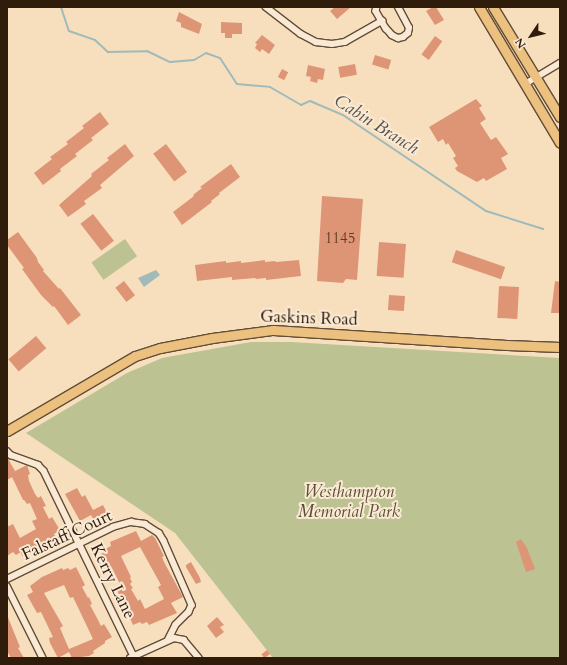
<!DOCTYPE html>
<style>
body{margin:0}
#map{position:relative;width:567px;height:665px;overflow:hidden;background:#f7dfbe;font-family:Cardo,serif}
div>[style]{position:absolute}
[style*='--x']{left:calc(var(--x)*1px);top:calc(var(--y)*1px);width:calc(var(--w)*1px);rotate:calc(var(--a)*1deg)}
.green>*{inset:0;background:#bcc292;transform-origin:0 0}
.water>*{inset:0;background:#a0baba}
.stream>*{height:2px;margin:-1px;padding:0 1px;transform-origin:1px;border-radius:1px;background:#a0baba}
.building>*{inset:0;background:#de9576;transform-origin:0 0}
.roads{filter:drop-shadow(1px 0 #624d37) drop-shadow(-1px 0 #624d37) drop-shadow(0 1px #624d37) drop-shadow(0 -1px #624d37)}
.minor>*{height:5.5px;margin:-2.75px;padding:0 2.75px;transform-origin:2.75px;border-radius:2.75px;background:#faead5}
.primary>*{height:9px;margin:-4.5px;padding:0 4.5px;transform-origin:4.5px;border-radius:4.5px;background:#ecc07f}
span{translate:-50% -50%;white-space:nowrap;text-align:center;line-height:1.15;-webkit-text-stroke:4px #faead5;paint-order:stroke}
.number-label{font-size:15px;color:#5c3a25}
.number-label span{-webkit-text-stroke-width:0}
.street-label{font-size:17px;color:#301c0a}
.park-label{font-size:17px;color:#5a4e33;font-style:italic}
.water-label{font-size:18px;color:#575348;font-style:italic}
.frame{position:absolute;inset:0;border:8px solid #301c0a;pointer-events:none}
.north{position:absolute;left:511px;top:16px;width:40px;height:40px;-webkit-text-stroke:3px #faead5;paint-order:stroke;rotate:235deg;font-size:11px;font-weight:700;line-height:16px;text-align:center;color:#301c0a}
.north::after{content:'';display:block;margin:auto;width:14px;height:18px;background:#301c0a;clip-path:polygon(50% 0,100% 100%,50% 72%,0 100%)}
</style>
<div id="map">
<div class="green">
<div style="left:125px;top:239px;width:21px;height:41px;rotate:55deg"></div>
<div style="clip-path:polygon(251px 342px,291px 342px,560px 358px,560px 658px,273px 658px,175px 533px,26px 433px,127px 373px,162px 358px)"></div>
</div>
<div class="water">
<div style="clip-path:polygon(156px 270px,160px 275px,144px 287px,138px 278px)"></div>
</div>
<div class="stream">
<div style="--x:61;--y:7;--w:25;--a:72"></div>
<div style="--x:69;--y:31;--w:28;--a:19"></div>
<div style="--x:95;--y:40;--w:18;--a:43"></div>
<div style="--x:108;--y:52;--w:39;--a:-1"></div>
<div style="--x:147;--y:51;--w:25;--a:26"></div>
<div style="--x:170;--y:62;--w:24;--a:-5"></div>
<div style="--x:194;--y:60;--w:14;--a:-30"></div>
<div style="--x:206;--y:53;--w:15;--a:20"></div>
<div style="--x:220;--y:58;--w:31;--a:57"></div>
<div style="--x:237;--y:84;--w:33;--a:5"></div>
<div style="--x:270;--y:87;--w:36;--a:30"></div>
<div style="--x:301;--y:105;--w:10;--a:-24"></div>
<div style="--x:310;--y:101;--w:36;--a:23"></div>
<div style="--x:343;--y:115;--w:172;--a:33.9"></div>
<div style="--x:486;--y:211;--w:60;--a:17.5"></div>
</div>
<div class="building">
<div style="clip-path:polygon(335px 7px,351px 7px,337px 19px,330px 11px)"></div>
<div style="clip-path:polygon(433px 7px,436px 7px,444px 20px,435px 25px,426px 11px)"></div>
<div style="clip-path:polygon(179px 12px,202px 24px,199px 34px,181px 27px,181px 23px,176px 21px)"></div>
<div style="clip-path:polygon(221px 22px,242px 23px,242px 34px,232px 34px,232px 38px,225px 38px,225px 33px,221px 33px)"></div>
<div style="clip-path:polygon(262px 35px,275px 45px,269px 54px,262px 49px,260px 52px,255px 48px,257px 44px,255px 43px)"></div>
<div style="left:435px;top:36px;width:9px;height:23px;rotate:36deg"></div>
<div style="left:375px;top:55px;width:17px;height:10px;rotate:17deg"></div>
<div style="left:355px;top:64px;width:11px;height:17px;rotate:80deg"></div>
<div style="clip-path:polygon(308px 65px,325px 69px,323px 80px,318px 79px,317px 83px,310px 81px,311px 77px,306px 76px)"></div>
<div style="left:282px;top:69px;width:7px;height:9px;rotate:27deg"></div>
<div style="clip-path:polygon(476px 99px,482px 106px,479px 108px,486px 119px,480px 123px,491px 140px,496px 137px,508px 154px,501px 158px,507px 169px,486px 181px,484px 178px,477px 182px,457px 171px,455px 168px,458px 166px,453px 158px,456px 156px,448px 143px,446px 145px,443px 139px,438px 142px,429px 127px)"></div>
<div style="clip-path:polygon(100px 112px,109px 124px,91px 138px,93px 140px,75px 154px,77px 156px,60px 169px,61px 171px,43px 185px,34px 173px,52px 159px,50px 157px,68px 144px,66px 142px,84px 128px,82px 126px)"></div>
<div style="clip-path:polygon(125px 144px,134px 156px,100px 185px,102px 188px,84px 201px,86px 204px,68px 217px,59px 205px,92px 176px,91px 174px,109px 160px,107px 158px)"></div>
<div style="left:166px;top:144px;width:35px;height:16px;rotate:53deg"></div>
<div style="clip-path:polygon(231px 164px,240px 177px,219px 193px,220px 194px,211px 201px,212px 202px,182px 225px,173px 212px,194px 196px,193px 195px,202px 188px,200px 187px)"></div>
<div style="clip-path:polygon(322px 196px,363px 199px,357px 280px,346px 279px,343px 283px,317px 281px)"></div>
<div style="left:93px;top:214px;width:34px;height:16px;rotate:52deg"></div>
<div style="clip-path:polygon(18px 232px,37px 258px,38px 262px,44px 270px,43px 271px,59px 289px,60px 288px,81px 315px,68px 325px,54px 306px,53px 307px,41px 295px,22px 269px,24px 268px,7px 245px,7px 240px)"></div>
<div style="left:379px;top:242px;width:27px;height:34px;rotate:4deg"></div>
<div style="left:456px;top:250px;width:52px;height:13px;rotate:19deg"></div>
<div style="clip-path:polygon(265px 260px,265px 262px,275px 261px,276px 262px,299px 260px,301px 276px,266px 280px,266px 278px,256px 279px,255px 278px,232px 280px,232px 277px,197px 281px,195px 265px,226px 261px,226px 263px,241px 261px,241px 263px)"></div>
<div style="left:124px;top:281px;width:18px;height:11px;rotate:52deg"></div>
<div style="clip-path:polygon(555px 281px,560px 282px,560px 313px,551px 313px)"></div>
<div style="left:499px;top:286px;width:20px;height:32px;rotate:3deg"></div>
<div style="left:389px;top:295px;width:16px;height:15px;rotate:4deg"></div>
<div style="left:36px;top:336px;width:16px;height:36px;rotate:50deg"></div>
<div style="clip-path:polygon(7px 457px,15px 471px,27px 465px,30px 474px,28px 475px,29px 481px,35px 494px,38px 498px,41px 496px,46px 506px,43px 507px,49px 519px,52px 517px,60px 530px,54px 534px,55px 536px,48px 540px,50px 543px,22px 556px,21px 552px,16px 555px,13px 552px,7px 556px,7px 527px,13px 524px,20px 538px,36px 529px,32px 521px,37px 519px,30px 503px,27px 504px,24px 500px,23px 500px,12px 477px,7px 480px)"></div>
<div style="clip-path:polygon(77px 488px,82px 497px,85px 495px,93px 510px,103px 505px,110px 519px,96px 525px,91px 515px,80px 521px,65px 494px)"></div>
<div style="clip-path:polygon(evenodd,136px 531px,141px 541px,152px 535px,155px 538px,164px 556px,162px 557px,164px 562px,183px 597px,171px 603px,177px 613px,149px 625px,147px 622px,142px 624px,140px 622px,133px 625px,127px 611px,131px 609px,125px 598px,121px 599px,117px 590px,122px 588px,111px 566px,108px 568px,101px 554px,106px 552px,105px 549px,111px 546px,110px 542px,136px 531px,140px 547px,161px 585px,158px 587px,164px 599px,145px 609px,140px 599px,138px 601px,131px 589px,133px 588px,130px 584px,132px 582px,130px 578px,131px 577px,121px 556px,140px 547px)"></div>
<div style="clip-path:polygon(521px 539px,527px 548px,535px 569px,526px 572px,516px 542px)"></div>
<div style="clip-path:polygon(191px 562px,200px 578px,201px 582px,196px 584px,186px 567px,186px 565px)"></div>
<div style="clip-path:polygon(evenodd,76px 567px,85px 585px,82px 587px,88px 598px,89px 597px,92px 604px,90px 605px,97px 618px,101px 626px,104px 624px,112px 637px,105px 641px,105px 643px,93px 651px,94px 653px,89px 656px,72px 658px,69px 652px,58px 658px,50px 643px,49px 638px,53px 637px,41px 612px,37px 613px,27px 595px,33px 592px,30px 586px,42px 577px,62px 568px,63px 570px,68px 568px,70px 570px,76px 567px,64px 585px,70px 598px,73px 597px,93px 639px,69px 649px,60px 628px,63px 626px,44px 593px,64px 585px)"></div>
<div style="clip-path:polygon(7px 615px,20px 647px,18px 648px,24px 658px,11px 658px,7px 651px)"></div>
<div style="clip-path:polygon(217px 617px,224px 625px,220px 627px,224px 632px,216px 638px,207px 626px)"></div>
<div style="left:267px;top:650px;width:5px;height:7px;rotate:53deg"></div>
</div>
<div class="roads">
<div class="minor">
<div style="--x:266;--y:7;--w:44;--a:37.6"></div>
<div style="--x:301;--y:34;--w:17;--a:28"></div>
<div style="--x:316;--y:42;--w:16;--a:7"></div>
<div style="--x:332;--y:44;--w:13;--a:-9"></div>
<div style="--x:345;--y:42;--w:43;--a:-29.6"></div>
<div style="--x:377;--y:7;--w:4;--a:104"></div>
<div style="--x:376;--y:11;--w:20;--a:60"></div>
<div style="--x:386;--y:28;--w:9;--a:49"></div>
<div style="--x:392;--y:35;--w:7;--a:27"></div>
<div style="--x:398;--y:38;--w:5;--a:-11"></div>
<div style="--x:403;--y:37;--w:6;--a:-39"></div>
<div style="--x:408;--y:33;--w:5;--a:-79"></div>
<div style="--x:409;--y:28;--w:24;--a:-118"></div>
<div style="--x:525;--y:84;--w:41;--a:-31"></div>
<div style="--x:7;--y:451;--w:6;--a:45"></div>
<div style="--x:11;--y:455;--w:29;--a:20"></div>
<div style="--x:38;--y:465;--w:8;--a:45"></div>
<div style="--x:44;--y:471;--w:206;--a:64.1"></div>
<div style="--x:7;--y:579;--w:118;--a:-26.1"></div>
<div style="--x:113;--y:527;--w:19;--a:-16"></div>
<div style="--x:131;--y:522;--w:14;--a:8"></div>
<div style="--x:145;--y:524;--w:17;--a:33"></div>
<div style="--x:159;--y:533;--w:9;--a:58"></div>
<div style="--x:164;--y:541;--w:70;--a:66.4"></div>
<div style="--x:192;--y:605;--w:8;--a:113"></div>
<div style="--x:189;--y:612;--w:18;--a:135"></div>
<div style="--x:176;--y:625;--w:16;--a:117"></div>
<div style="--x:7;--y:586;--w:80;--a:63.4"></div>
<div style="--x:130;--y:658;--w:48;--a:-24.4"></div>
<div style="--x:174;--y:638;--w:10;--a:11"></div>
<div style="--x:184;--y:640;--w:23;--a:50"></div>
</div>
<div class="primary">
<div style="--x:479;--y:7;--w:158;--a:59.2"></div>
<div style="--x:493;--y:7;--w:129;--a:58.7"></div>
<div style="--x:7;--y:431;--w:148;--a:-30.4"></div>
<div style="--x:135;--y:356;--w:26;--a:-18"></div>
<div style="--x:160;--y:348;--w:53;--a:-10.9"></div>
<div style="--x:212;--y:338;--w:62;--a:-7.5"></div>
<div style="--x:273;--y:330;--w:234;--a:3.7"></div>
<div style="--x:507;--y:345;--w:53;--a:2.2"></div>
</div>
</div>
<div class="number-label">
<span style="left:340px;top:239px">1145</span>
</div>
<div class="street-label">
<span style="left:309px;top:318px;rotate:2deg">Gaskins Road</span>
<span style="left:67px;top:535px;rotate:-25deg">Falstaff Court</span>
<span style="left:113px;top:581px;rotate:64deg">Kerry Lane</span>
</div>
<div class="park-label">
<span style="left:349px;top:502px">Westhampton<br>Memorial Park</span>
</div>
<div class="water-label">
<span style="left:376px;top:125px;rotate:32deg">Cabin Branch</span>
</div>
<div class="frame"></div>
<div class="north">N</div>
</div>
